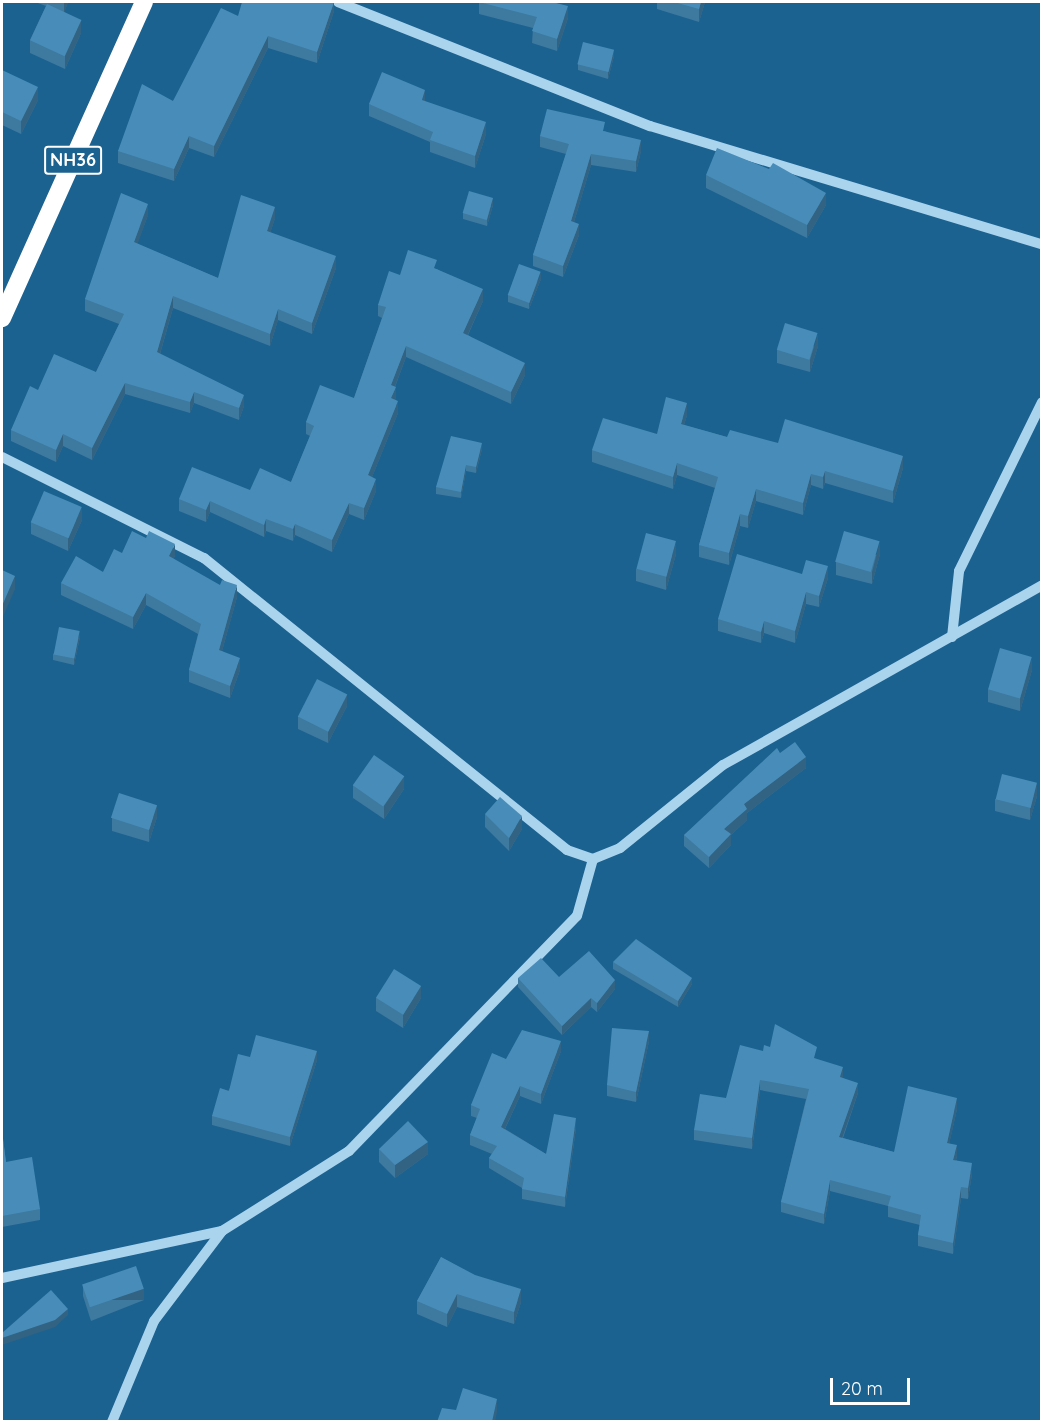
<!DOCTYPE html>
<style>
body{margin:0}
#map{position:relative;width:1043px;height:1423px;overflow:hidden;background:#1b6290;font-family:Quicksand,sans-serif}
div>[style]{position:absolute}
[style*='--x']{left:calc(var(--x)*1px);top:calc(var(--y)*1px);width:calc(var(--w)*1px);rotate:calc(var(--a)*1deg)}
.minor>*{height:10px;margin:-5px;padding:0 5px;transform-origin:5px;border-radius:5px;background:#aad4ee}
.highway>*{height:18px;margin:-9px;padding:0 9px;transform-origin:9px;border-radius:9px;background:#fff}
.wall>*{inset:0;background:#3e799f}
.shaded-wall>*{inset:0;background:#326382;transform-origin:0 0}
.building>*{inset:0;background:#488db9;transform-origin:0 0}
span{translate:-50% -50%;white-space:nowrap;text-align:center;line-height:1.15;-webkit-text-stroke:4.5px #1b6290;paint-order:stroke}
.shield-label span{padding:2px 4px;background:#1b6290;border:2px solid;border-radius:4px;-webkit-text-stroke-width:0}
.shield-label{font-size:18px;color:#fff;font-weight:700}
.frame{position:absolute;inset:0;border:3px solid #fff;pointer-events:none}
.scale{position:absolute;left:830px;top:1378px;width:80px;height:27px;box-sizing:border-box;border:3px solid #fff;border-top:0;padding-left:8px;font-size:18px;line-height:21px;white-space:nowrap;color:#fff;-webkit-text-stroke:4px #1b6290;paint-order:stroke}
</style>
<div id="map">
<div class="minor">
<div style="--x:338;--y:2;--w:336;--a:21.7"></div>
<div style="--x:650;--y:126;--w:409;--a:16.8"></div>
<div style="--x:2;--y:457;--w:226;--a:26.6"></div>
<div style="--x:204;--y:558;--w:466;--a:38.8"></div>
<div style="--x:567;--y:850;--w:28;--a:19"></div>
<div style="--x:593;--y:859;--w:29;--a:-22"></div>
<div style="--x:620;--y:848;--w:132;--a:-38.9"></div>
<div style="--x:723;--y:765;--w:366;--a:-29.4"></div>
<div style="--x:952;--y:637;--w:66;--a:-83.9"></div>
<div style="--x:959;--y:571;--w:188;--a:-63.8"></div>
<div style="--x:2;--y:1278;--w:225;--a:-12.1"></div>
<div style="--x:112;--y:1422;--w:109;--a:-67.4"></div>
<div style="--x:154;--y:1321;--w:113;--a:-52.9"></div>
<div style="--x:222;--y:1231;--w:150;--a:-32.2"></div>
<div style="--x:349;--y:1151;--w:327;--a:-45.9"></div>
<div style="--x:577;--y:916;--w:59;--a:-74.3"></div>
</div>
<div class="highway">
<div style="--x:2;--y:318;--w:346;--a:-65.8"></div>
</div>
<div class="wall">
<div style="clip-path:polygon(35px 2px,68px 2px,64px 12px,81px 33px,65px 69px,30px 53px,30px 40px,46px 6px)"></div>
<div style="clip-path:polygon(334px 2px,334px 11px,317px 63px,268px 48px,214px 157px,189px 148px,174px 181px,118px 163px,118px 151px,173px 101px,238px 16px)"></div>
<div style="clip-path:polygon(479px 2px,568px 18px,557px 51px,532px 43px,533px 28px,479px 14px)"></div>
<div style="clip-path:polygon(657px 2px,705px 2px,699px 22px,657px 9px)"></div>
<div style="clip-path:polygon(614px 56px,608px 79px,578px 70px,578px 64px)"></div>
<div style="clip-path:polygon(2px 72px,38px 100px,21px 134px,2px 125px)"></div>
<div style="clip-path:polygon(369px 104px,486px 134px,475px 168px,430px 152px,430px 142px,369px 116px)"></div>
<div style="clip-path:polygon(605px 131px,641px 151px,636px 172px,591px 165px,574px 222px,579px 235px,563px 277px,533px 266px,533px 255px,566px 154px,540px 147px,540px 136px)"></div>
<div style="clip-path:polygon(706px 175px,826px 205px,807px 238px,706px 188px)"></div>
<div style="clip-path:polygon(493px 205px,487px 226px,463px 219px,463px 213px)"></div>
<div style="clip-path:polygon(148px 215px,137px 244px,218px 278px,275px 218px,270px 233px,336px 268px,312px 334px,278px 320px,270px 346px,173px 308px,160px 354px,244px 406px,239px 420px,194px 403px,190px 413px,125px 394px,92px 460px,63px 446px,56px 462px,11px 441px,11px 430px,38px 390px,96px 372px,119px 324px,85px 311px,85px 299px)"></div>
<div style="clip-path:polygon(437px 269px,483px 301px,468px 335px,525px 375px,511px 404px,406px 357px,395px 387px,395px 400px,398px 413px,372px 477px,376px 491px,364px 520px,349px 514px,332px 552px,295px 535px,293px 541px,266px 531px,264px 537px,210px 512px,206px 522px,179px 511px,179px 499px,250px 490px,291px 482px,310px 436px,306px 434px,306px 422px,354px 398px,382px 318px,378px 316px,378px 305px,400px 275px)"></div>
<div style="clip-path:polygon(541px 279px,529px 309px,508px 302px,508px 295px)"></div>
<div style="clip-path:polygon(818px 346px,810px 372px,777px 363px,777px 350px)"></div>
<div style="clip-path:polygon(687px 415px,684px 425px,727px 437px,778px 443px,903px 468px,893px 503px,825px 483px,823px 489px,811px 485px,803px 515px,756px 501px,748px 528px,740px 526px,729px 565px,699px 557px,699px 545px,715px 488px,677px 475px,673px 489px,592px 462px,592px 450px,657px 434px)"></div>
<div style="clip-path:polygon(482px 449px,476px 473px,466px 471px,461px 498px,436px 494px,436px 487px)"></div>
<div style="clip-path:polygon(82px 520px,68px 551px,31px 534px,31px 522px)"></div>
<div style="clip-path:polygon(122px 553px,175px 556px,173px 559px,237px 597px,222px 651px,240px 670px,230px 698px,189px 682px,189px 670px,198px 634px,146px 605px,133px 629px,61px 595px,61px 583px,103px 572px)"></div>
<div style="clip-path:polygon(676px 554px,666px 590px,636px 581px,636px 569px)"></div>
<div style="clip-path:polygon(880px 554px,872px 584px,836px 575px,836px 562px)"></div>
<div style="clip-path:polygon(802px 574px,828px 578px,819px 607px,806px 604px,795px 643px,764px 633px,761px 643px,718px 631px,718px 619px)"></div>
<div style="clip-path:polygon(80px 637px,74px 665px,53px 660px,53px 654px)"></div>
<div style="clip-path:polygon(1032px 670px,1020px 711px,988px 702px,988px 689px)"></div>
<div style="clip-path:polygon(347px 706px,328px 743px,298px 729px,298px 716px)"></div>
<div style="clip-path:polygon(780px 753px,806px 768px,747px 813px,747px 820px,731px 835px,731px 845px,709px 868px,684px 846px,684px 835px)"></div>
<div style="clip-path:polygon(353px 785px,404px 789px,384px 819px,353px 798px)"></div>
<div style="clip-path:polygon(1037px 796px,1030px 820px,995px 811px,995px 799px)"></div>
<div style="clip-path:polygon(485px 814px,522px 829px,509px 851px,485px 827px)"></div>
<div style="clip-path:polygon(157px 817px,149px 842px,112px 831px,112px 818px)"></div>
<div style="clip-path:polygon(613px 962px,692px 984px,678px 1007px,613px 969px)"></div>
<div style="clip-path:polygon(559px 977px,615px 989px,597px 1012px,591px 1007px,562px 1035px,518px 987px,518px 978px)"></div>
<div style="clip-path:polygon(376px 998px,421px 998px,403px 1028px,376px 1011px)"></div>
<div style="clip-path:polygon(649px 1041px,636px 1102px,607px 1096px,607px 1085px)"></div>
<div style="clip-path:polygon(561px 1051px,541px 1104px,520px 1096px,505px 1129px,546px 1154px,576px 1128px,565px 1207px,522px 1199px,522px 1188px,489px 1168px,489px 1158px,492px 1154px,470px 1145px,470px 1135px,477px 1118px,471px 1116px,471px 1105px,506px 1059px)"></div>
<div style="clip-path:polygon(763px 1051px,816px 1059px,843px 1078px,858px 1093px,843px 1138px,894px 1152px,957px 1109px,949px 1144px,957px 1156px,956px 1160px,972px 1174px,968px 1199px,961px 1198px,953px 1254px,918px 1246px,918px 1235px,920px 1225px,888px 1217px,888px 1206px,830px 1191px,824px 1224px,781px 1212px,781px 1202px,806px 1099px,760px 1090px,752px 1149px,694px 1140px,694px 1130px,726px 1098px)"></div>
<div style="clip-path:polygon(250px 1057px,317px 1060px,290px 1146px,212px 1125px,212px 1116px)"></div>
<div style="clip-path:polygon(2px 1131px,6px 1162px,40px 1209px,40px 1220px,2px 1227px)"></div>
<div style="clip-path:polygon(379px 1149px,428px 1154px,395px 1178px,379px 1162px)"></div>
<div style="clip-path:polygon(441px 1257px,521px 1302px,514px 1324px,457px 1307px,447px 1327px,417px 1314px,417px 1301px)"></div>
<div style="clip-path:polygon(83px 1286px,144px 1300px,91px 1321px,83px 1296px)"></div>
</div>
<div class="shaded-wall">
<div style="clip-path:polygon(64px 2px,68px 2px,64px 14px)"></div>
<div style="clip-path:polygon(334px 2px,334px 11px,317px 63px,317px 52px)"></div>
<div style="clip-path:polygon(701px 2px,705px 2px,699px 22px,699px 9px)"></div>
<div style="clip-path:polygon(568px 6px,568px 18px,557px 51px,557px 39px)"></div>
<div style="clip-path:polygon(81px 20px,81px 33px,65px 69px,65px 56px)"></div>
<div style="clip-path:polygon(268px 36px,268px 48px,214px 157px,214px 146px)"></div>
<div style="clip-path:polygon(614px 50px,614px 56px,608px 79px,608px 72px)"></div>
<div style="clip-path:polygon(38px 87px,38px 100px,21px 134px,21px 121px)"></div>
<div style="clip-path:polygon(425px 90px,425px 102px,422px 100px)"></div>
<div style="clip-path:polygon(486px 122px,486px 134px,475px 168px,475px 156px)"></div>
<div style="clip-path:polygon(189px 136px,189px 148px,174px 181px,174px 169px)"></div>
<div style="clip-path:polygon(641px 140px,641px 151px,636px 172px,636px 161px)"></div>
<div style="clip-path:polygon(591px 154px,591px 165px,571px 232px,571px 221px)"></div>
<div style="clip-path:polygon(826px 193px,826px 205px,807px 238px,807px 225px)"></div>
<div style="clip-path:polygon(493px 198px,493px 205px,487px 226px,487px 220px)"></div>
<div style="clip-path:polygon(148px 204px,148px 215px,134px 254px,134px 242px)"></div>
<div style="clip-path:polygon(275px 207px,275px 218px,267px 243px,267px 231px)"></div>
<div style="clip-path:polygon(579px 224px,579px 235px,563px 277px,563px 266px)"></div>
<div style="clip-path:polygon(336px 256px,336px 268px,312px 334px,312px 323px)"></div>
<div style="clip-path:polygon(541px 272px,541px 279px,529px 309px,529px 303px)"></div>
<div style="clip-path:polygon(483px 289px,483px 301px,463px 345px,463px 333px)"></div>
<div style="clip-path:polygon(173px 296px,173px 308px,157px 364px,157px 352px)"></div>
<div style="clip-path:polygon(278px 309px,278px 320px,270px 346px,270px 334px)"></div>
<div style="clip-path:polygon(818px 333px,818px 346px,810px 372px,810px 360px)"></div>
<div style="clip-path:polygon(406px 346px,406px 357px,391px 397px,391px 385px)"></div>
<div style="clip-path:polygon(525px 363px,525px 375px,511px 404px,511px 392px)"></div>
<div style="clip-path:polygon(125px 383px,125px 394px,92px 460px,92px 448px)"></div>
<div style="clip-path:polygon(396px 387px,396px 399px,391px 410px,391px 398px)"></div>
<div style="clip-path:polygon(194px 392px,194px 403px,190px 413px,190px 402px)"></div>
<div style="clip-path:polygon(244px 395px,244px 406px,239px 420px,239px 408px)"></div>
<div style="clip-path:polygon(398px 401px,398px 413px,368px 487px,368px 475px)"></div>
<div style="clip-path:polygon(687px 403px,687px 415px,681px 436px,681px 424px)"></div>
<div style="clip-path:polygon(63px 434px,63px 446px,56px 462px,56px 450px)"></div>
<div style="clip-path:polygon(482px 443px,482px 449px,476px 473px,476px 467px)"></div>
<div style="clip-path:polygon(903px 456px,903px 468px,893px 503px,893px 491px)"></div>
<div style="clip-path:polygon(677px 463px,677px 475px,673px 489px,673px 477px)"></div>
<div style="clip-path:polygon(466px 465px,466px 471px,461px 498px,461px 492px)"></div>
<div style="clip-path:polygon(825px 471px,825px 483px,823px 489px,823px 477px)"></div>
<div style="clip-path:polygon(811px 474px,811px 485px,803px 515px,803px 503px)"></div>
<div style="clip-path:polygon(376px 479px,376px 491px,364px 520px,364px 508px)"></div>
<div style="clip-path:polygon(756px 489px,756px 501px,748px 528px,748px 516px)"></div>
<div style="clip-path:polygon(210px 501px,210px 512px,206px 522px,206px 510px)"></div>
<div style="clip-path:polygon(349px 503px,349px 514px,332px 552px,332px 540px)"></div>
<div style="clip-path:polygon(82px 507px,82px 520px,68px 551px,68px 538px)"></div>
<div style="clip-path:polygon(740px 514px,740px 526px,729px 565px,729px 553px)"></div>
<div style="clip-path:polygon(266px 519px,266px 531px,264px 537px,264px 525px)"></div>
<div style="clip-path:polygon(295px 524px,295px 535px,293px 541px,293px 529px)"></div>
<div style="clip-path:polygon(676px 541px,676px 554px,666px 590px,666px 577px)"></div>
<div style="clip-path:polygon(880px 541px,880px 554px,872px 584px,872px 572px)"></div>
<div style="clip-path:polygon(175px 544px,175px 556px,169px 568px,169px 556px)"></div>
<div style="clip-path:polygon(828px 566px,828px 578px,819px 607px,819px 596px)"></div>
<div style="clip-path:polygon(15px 576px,15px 589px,2px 619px,2px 606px)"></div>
<div style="clip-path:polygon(237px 585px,237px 597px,219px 662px,219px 650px)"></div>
<div style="clip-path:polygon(806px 592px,806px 604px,795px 643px,795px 631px)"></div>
<div style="clip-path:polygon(146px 593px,146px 605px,133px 629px,133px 617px)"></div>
<div style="clip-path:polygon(764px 621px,764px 633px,761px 643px,761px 632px)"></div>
<div style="clip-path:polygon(80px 631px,80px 637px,74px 665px,74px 658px)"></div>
<div style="clip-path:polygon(1032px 657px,1032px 670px,1020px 711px,1020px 699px)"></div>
<div style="clip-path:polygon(240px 658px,240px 670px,230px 698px,230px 686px)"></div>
<div style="clip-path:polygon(347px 694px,347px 706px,328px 743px,328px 731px)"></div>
<div style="clip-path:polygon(806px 757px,806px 768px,747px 813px,747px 820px,731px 835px,731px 845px,709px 868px,709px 857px,724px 829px,744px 804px)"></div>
<div style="clip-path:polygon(404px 776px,404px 789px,384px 819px,384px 806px)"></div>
<div style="clip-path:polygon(1037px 783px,1037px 796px,1030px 820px,1030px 808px)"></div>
<div style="clip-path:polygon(157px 805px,157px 817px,149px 842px,149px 830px)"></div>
<div style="clip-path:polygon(522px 816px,522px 829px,509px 851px,509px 838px)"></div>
<div style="clip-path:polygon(692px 978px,692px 984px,678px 1007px,678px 1001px)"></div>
<div style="clip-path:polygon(615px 980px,615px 989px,597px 1012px,597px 1003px)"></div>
<div style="clip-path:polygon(421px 986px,421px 998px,403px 1028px,403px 1015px)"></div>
<div style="clip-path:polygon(591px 998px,591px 1007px,562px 1035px,562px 1026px)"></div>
<div style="clip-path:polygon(649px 1031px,649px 1041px,636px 1102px,636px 1092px)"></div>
<div style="clip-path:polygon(561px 1041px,561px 1051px,541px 1104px,541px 1094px)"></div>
<div style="clip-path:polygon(317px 1051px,317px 1060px,290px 1146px,290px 1137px)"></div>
<div style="clip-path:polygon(843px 1067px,843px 1078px,840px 1088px,840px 1077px)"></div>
<div style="clip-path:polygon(760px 1080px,760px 1090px,752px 1149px,752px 1138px)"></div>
<div style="clip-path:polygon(858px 1083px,858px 1093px,839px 1147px,839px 1137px)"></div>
<div style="clip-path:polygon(520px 1086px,520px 1096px,501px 1137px,501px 1127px)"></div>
<div style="clip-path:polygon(957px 1098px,957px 1109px,947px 1154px,947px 1143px)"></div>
<div style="clip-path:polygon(576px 1118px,576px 1128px,565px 1207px,565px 1197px)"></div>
<div style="clip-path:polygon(428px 1142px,428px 1154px,395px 1178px,395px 1165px)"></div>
<div style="clip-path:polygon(957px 1145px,957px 1156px,953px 1171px,953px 1160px)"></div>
<div style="clip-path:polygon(972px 1163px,972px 1174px,968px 1199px,968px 1188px)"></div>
<div style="clip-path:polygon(830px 1180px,830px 1191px,824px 1224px,824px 1214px)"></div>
<div style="clip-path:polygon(961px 1187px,961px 1198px,953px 1254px,953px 1243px)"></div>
<div style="left:144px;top:1289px;width:11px;height:57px;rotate:90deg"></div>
<div style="clip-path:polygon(521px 1289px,521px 1302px,514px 1324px,514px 1312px)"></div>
<div style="clip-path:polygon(457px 1294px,457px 1307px,447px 1327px,447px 1314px)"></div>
<div style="clip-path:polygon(68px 1309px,68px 1315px,55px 1327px,2px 1345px,2px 1338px)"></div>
<div style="clip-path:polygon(497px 1399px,497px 1412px,495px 1422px,492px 1422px)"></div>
</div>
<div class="building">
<div style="clip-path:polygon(242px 2px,334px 2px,317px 52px,268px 36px,214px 146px,189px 136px,174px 169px,118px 151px,142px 84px,173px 101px,221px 8px,238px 16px)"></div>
<div style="clip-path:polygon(479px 2px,552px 2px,568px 6px,557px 39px,532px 31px,537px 17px)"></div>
<div style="clip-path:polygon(674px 2px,701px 2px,699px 9px)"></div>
<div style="left:47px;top:4px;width:38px;height:40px;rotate:25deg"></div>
<div style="left:583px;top:42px;width:32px;height:23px;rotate:14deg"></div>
<div style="clip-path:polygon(2px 70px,38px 87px,21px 121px,2px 112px)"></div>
<div style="clip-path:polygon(382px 72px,425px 90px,422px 100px,486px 122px,475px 156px,430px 140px,433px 132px,369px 104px)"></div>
<div style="clip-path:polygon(547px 109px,605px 122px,603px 131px,641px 140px,636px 161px,591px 154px,571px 221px,579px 224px,563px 266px,533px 255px,569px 144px,540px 136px)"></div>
<div style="clip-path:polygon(717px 148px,769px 169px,773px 163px,826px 193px,807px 225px,706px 175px)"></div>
<div style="left:469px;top:191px;width:25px;height:23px;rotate:16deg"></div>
<div style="clip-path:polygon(121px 193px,148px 204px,134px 242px,218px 278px,241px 195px,275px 207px,267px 231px,336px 256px,312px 323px,278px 309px,270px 334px,173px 296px,157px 352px,244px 395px,239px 408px,194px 392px,190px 402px,125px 383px,92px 448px,63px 434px,56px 450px,11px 430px,30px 386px,38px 390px,54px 354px,96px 372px,124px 314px,85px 299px)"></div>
<div style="clip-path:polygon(408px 250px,437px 260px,434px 268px,483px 289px,463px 333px,525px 363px,511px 392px,406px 346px,391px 385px,396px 387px,391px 398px,398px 401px,368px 475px,376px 479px,364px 508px,349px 503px,332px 540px,295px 524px,293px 529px,266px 519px,264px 525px,210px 501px,206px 510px,179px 499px,192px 467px,250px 490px,260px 468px,291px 482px,314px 426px,306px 422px,320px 385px,354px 398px,386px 307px,378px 305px,389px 271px,400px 275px)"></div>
<div style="left:519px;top:264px;width:23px;height:33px;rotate:20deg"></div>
<div style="left:785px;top:323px;width:34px;height:28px;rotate:17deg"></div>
<div style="clip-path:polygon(666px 397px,687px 403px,681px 424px,727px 437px,730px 430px,778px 443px,785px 419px,903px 456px,893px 491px,825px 471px,823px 477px,811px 474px,803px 503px,756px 489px,748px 516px,740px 514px,729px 553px,699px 545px,718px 477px,677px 463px,673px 477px,592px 450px,603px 418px,657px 434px)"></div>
<div style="clip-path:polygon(451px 436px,482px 443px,476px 467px,466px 465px,461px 492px,436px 487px)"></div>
<div style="left:44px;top:491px;width:41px;height:34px;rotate:23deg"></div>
<div style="clip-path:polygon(132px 531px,146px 538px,149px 531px,175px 544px,169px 556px,220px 585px,222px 580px,237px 585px,219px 650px,240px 658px,230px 686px,189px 670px,201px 624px,146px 593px,133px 617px,61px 583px,76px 556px,103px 572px,114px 549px,122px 553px)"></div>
<div style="left:844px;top:531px;width:37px;height:32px;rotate:16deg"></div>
<div style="left:646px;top:533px;width:31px;height:37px;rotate:15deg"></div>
<div style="clip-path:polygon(737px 554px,802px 574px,806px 560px,828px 566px,819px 596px,806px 592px,795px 631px,764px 621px,761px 632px,718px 619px)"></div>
<div style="clip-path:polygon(2px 570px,15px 576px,2px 606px)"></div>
<div style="left:59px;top:627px;width:21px;height:28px;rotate:11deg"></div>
<div style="left:1000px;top:648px;width:33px;height:43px;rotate:16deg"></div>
<div style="left:317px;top:679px;width:34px;height:42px;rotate:27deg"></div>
<div style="clip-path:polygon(795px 742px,806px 757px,744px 804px,747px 809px,724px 829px,731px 834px,709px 857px,684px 835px,777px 748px,780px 753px)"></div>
<div style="left:374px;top:755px;width:37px;height:37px;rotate:35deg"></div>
<div style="left:1002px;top:774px;width:36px;height:26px;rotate:14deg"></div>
<div style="left:119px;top:793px;width:40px;height:26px;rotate:18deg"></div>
<div style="clip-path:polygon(500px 797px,522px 816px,509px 838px,485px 814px)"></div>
<div style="clip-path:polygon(636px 939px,692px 978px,678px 1001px,613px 962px)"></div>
<div style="clip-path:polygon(589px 951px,615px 980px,597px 1003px,591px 998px,562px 1026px,518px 978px,541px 958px,559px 977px)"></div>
<div style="left:394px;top:969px;width:32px;height:34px;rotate:32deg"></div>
<div style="clip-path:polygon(775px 1024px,817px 1047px,814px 1058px,843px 1067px,840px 1077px,858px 1083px,839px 1137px,894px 1152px,908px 1086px,957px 1098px,947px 1143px,957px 1145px,953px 1160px,972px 1163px,968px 1188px,961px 1187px,953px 1243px,918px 1235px,921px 1215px,888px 1206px,891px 1196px,830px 1180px,824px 1214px,781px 1202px,809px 1089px,760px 1080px,752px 1138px,694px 1130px,700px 1094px,726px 1098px,740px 1045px,763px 1051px,764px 1045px,770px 1047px)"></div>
<div style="clip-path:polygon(612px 1028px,649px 1031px,636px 1092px,607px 1085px)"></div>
<div style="clip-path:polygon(522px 1030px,561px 1041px,541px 1094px,520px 1086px,501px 1127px,546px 1154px,554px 1114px,576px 1118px,565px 1197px,522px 1189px,524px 1178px,489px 1158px,497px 1146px,470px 1135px,480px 1109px,471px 1105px,492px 1053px,506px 1059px)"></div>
<div style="clip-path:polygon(256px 1035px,317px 1051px,290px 1137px,212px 1116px,220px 1088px,229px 1091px,238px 1054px,250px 1057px)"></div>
<div style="clip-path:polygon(408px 1121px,428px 1142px,395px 1165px,379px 1149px)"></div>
<div style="clip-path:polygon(2px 1131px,6px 1162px,32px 1157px,40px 1209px,2px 1216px)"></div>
<div style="clip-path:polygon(441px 1257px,475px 1275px,521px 1289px,514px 1312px,457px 1294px,447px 1314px,417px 1301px)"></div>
<div style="left:136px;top:1266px;width:24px;height:57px;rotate:71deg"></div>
<div style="clip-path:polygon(51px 1290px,68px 1309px,55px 1320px,2px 1338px,2px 1333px)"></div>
<div style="clip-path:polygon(463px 1388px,497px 1399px,492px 1422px,437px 1422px,442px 1408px,456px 1410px)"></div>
</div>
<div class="shield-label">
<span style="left:73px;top:160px">NH36</span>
</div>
<div class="frame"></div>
<div class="scale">20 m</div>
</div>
